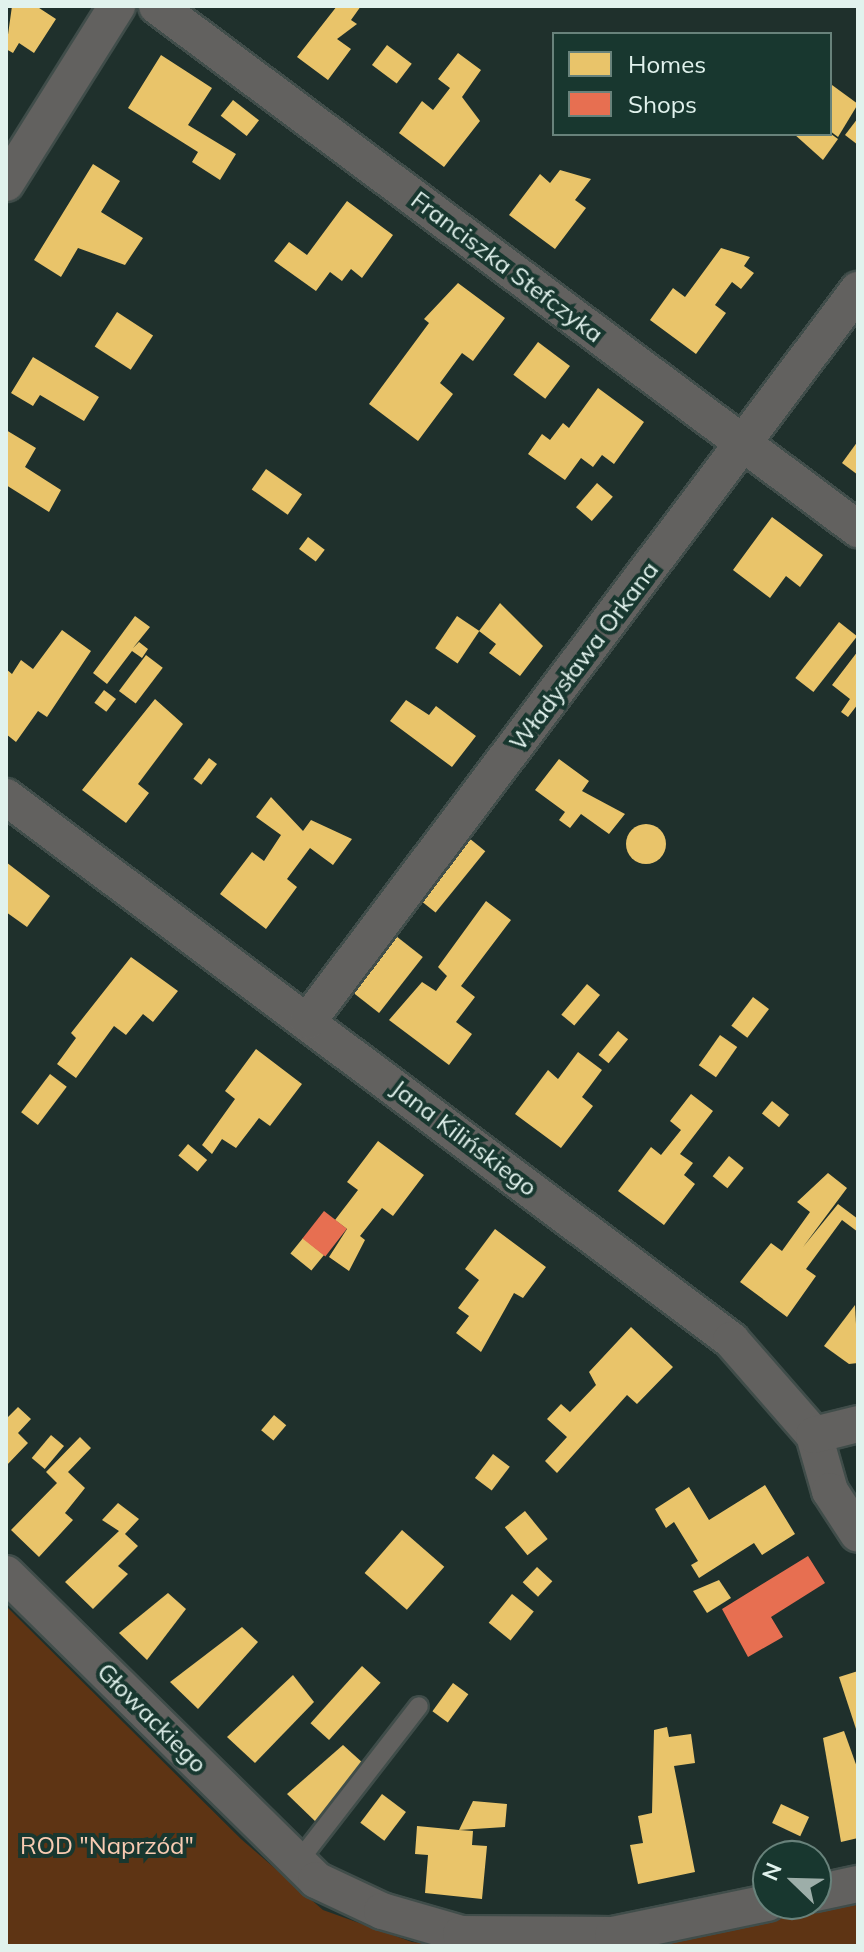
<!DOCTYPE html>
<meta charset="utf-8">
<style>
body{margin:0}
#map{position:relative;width:864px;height:1952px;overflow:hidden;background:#1f302c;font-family:Mulish,sans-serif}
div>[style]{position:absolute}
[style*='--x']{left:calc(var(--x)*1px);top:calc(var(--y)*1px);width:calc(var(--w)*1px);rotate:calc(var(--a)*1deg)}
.green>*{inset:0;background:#5e3414}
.homes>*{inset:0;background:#e9c46a;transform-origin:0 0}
.round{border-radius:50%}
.shops>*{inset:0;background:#e76f51;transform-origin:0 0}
.roads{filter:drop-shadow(2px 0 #404d4a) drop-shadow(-2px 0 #404d4a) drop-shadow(0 2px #404d4a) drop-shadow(0 -2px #404d4a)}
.service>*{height:18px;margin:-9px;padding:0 9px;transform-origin:9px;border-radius:9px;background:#62615f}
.minor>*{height:36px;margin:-18px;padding:0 18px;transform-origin:18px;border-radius:18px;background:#62615f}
span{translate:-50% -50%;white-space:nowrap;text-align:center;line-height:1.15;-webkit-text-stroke:8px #18372f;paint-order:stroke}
.street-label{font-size:24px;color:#e1f2ed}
.park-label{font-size:24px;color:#f7cbb2}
.frame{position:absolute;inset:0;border:8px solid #e1f2ed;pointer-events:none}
.legend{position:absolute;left:552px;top:32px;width:280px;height:104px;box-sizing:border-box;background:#18372f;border:2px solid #68827b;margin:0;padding:10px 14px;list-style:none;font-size:24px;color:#e1f2ed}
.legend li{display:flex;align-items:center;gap:16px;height:40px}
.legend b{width:40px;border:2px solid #68827b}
.north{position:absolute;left:752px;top:1840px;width:80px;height:80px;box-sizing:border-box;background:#18372f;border:2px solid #68827b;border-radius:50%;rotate:293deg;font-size:22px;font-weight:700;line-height:32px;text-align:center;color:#e1f2ed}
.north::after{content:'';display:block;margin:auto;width:28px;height:36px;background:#9daea9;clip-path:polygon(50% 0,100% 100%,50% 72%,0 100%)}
</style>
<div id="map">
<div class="green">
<div style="clip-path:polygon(6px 1606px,241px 1839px,323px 1910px,412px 1942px,446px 1946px,6px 1946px)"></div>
<div style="clip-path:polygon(858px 1897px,858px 1946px,561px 1946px,739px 1925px)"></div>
</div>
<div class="homes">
<div style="clip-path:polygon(12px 6px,36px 6px,56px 19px,34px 53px,19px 43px,13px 53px,6px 49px)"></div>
<div style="clip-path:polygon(337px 6px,361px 6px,351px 20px,357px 24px,337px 39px,351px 49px,328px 80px,297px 57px)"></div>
<div style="left:387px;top:45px;width:31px;height:25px;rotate:37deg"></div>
<div style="clip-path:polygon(458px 53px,481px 70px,462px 97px,480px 121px,444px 167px,399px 133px,422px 101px,433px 110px,450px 88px,438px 79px)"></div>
<div style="clip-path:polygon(161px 55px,212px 88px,188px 125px,236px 154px,220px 180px,192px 162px,198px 152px,128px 108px)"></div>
<div style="clip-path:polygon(832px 85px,858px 104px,838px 137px,830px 131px)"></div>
<div style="left:233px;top:100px;width:33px;height:20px;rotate:38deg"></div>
<div style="clip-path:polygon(858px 118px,858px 145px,845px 135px)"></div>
<div style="clip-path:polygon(794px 134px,831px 134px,838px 139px,823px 160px)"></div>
<div style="clip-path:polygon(93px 164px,120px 181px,101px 212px,143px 238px,125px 265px,78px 248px,61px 277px,34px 260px)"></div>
<div style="clip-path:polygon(560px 170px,591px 179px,575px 200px,586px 208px,555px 249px,509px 215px,540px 174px,550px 183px)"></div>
<div style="clip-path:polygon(347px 201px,393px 235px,362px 278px,351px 269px,342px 281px,330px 272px,316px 291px,274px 261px,289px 242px,307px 255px)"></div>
<div style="clip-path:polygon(721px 248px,750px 257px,744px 266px,754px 273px,741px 289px,732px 282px,715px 305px,726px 313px,696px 354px,650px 320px,673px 288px,685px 297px)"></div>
<div style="clip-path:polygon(458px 283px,505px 318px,473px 361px,462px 353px,440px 383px,453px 394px,418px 441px,369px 404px,429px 323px,424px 319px)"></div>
<div style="left:117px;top:312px;width:43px;height:41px;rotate:33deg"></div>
<div style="left:538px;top:342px;width:40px;height:41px;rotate:37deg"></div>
<div style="clip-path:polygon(33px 357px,99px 397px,84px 421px,40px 395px,33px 406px,11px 393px)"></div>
<div style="clip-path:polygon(598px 388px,644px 422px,614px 464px,602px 455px,593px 467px,581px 458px,565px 480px,528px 454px,542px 434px,550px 440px,563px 423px,569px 428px)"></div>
<div style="clip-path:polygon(6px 430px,36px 448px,25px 467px,61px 490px,49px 512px,6px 485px)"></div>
<div style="clip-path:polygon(858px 441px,858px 475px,842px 463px)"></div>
<div style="left:266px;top:469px;width:44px;height:25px;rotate:35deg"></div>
<div style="left:597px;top:483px;width:21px;height:32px;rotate:41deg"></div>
<div style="clip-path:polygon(772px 517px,823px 555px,800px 587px,786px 576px,770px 598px,733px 570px)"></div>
<div style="left:308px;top:537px;width:21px;height:15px;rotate:37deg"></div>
<div style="clip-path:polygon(500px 603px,543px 646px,520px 676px,489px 653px,496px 644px,479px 631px)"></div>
<div style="clip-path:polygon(135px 616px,150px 627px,133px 648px,139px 642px,148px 649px,142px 658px,132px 651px,107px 684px,93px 673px)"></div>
<div style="left:457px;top:616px;width:27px;height:39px;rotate:34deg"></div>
<div style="left:839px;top:622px;width:23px;height:71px;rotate:38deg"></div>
<div style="clip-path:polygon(62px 630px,91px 651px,47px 717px,38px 711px,16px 742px,6px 734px,6px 669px,12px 674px,21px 660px,33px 669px)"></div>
<div style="clip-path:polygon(858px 651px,858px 704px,848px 717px,841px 712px,850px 699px,832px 685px)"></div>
<div style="left:146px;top:655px;width:21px;height:45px;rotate:37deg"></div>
<div style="left:104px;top:690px;width:15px;height:16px;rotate:37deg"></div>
<div style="clip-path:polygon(155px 699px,183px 724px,138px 784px,149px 793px,126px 823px,82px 790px)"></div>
<div style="clip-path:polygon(406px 700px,429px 715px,436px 706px,476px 736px,452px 767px,390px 721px)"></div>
<div style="left:209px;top:758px;width:10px;height:26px;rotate:37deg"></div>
<div style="clip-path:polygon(559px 759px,589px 781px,582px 791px,625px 814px,609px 834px,581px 814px,570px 828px,559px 820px,565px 812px,535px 790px)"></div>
<div style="clip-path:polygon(271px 797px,303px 831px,311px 820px,352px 839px,333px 865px,310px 848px,287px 879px,297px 887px,266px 929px,220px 894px,252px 852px,264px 861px,281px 835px,256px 817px)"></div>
<div class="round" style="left:626px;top:824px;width:40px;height:40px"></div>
<div style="left:469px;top:838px;width:21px;height:79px;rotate:39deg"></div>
<div style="clip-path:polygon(6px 862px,50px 896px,27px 927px,6px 912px)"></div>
<div style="clip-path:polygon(486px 901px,511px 920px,461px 986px,475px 997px,456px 1022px,472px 1034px,449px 1065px,389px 1020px,422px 982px,436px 991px,447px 976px,438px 967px)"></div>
<div style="left:396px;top:936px;width:34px;height:71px;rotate:38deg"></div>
<div style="clip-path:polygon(131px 957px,178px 991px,153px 1022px,143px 1014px,126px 1035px,114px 1026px,76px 1078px,57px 1064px,76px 1038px,71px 1033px)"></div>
<div style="left:587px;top:984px;width:17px;height:40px;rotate:40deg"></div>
<div style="left:753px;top:997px;width:20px;height:36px;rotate:37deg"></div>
<div style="left:618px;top:1031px;width:13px;height:31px;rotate:39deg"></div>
<div style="left:720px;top:1035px;width:21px;height:37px;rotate:35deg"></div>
<div style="clip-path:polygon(256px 1049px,302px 1084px,270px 1126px,259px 1118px,236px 1148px,222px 1139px,212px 1154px,202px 1145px,235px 1099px,225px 1091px)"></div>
<div style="clip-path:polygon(578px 1052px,602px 1070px,582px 1097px,593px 1106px,561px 1148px,515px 1114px,548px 1070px,558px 1079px)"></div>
<div style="left:50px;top:1074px;width:21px;height:48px;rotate:37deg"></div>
<div style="clip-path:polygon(691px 1094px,713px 1111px,680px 1154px,693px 1163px,684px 1175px,695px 1184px,664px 1225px,618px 1191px,651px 1147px,661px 1155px,681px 1130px,670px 1121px)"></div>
<div style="left:772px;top:1101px;width:22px;height:16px;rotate:39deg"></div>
<div style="clip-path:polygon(378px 1141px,424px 1175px,393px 1216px,382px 1208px,360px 1236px,365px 1240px,349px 1271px,329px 1257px,347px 1229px,335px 1220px,358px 1190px,347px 1182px)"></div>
<div style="left:188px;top:1144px;width:25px;height:15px;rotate:40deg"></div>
<div style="left:729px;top:1156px;width:19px;height:26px;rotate:39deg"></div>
<div style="clip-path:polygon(828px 1173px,847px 1188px,803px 1247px,838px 1204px,858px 1219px,858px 1232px,842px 1220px,806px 1269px,816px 1276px,787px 1317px,740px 1282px,771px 1243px,782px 1251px,810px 1212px,797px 1202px)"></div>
<div style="clip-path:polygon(495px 1229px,546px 1267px,523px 1298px,514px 1293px,481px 1352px,456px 1333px,469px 1316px,458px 1308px,479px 1280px,465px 1269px)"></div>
<div style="left:303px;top:1238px;width:27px;height:20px;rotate:39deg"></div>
<div style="clip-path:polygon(855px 1305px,858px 1363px,849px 1364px,824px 1346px)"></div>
<div style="clip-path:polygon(631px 1327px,673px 1367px,637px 1404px,627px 1395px,557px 1473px,545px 1461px,567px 1437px,547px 1419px,561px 1404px,570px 1412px,596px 1385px,589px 1372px)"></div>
<div style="clip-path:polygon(18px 1407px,31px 1419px,18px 1433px,28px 1443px,6px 1466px,6px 1419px)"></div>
<div style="left:274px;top:1415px;width:16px;height:20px;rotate:40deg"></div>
<div style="left:51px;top:1435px;width:17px;height:30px;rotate:40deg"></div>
<div style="clip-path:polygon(80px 1437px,91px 1448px,68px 1472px,85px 1488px,65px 1513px,73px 1520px,39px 1557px,11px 1530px,57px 1483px,46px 1472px)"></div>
<div style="left:493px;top:1454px;width:21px;height:30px;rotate:37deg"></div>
<div style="clip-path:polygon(765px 1485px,795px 1534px,762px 1555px,754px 1543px,699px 1578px,691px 1565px,698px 1561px,674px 1522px,666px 1528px,655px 1509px,689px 1487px,709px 1520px)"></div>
<div style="clip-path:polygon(118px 1503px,139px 1519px,125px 1534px,138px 1546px,118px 1566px,128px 1574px,93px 1609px,65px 1582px,119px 1531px,102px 1520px)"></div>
<div style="left:525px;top:1511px;width:36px;height:26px;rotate:51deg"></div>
<div style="left:402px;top:1530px;width:56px;height:57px;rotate:41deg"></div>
<div style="left:537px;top:1567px;width:21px;height:21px;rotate:43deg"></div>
<div style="clip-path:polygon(719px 1580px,731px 1598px,707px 1613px,693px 1591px)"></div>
<div style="clip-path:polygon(168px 1593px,186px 1609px,147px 1660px,119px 1633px)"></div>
<div style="left:512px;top:1594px;width:28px;height:37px;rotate:39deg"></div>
<div style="clip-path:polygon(242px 1627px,258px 1642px,198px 1709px,170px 1682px)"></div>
<div style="left:362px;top:1666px;width:25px;height:77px;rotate:42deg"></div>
<div style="clip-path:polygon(858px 1671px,858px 1732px,857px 1732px,839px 1677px)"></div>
<div style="clip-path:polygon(293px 1675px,314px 1702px,255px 1763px,227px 1737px)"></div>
<div style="left:453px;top:1683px;width:19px;height:35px;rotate:36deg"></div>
<div style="clip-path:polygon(667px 1727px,669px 1737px,691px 1734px,695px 1763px,674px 1766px,695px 1872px,638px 1884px,630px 1845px,643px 1843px,638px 1816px,652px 1813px,654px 1730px)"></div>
<div style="clip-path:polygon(844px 1731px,858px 1770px,858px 1838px,841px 1842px,823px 1738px)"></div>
<div style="clip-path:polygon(343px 1745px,364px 1764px,317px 1823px,287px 1794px)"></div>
<div style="left:382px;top:1794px;width:30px;height:36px;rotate:37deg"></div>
<div style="clip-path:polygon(473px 1801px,507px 1804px,505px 1827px,459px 1830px,473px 1831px,472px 1845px,487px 1846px,482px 1899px,425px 1893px,428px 1855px,415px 1854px,417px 1826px,459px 1830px)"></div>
<div style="left:781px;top:1804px;width:31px;height:21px;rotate:25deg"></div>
</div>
<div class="shops">
<div style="left:324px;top:1211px;width:29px;height:35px;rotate:38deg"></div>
<div style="clip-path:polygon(808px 1556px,825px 1583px,771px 1617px,783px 1637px,748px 1657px,722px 1609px)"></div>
</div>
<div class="roads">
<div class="service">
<div style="--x:298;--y:1862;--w:197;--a:-52.2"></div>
</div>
<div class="minor">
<div style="--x:157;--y:6;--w:875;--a:36.73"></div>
<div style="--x:6;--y:183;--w:209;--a:-57.9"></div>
<div style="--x:6;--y:797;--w:906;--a:36.83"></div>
<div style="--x:731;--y:1340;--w:126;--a:48.9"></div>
<div style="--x:814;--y:1435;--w:58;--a:74.1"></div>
<div style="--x:830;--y:1491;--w:51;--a:56.9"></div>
<div style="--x:308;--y:1021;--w:915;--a:-53.04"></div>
<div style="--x:814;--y:1435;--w:45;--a:-14"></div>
<div style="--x:6;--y:1574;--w:436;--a:44.6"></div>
<div style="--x:316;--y:1880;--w:73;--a:25.2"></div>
<div style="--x:382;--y:1911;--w:82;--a:16.2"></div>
<div style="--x:461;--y:1934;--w:152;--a:0.4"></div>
<div style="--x:613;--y:1935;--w:158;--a:-11.7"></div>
<div style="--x:816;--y:1893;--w:43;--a:-12.1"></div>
</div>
</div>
<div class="street-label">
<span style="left:507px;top:267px;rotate:37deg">Franciszka Stefczyka</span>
<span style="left:584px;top:656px;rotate:-53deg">Władysława Orkana</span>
<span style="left:464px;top:1138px;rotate:37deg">Jana Kilińskiego</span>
<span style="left:152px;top:1718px;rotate:45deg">Głowackiego</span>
</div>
<div class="park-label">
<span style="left:107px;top:1846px">ROD "Naprzód"</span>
</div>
<div class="frame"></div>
<ul class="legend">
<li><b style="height:22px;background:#e9c46a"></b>Homes</li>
<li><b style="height:22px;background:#e76f51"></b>Shops</li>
</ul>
<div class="north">N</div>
</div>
